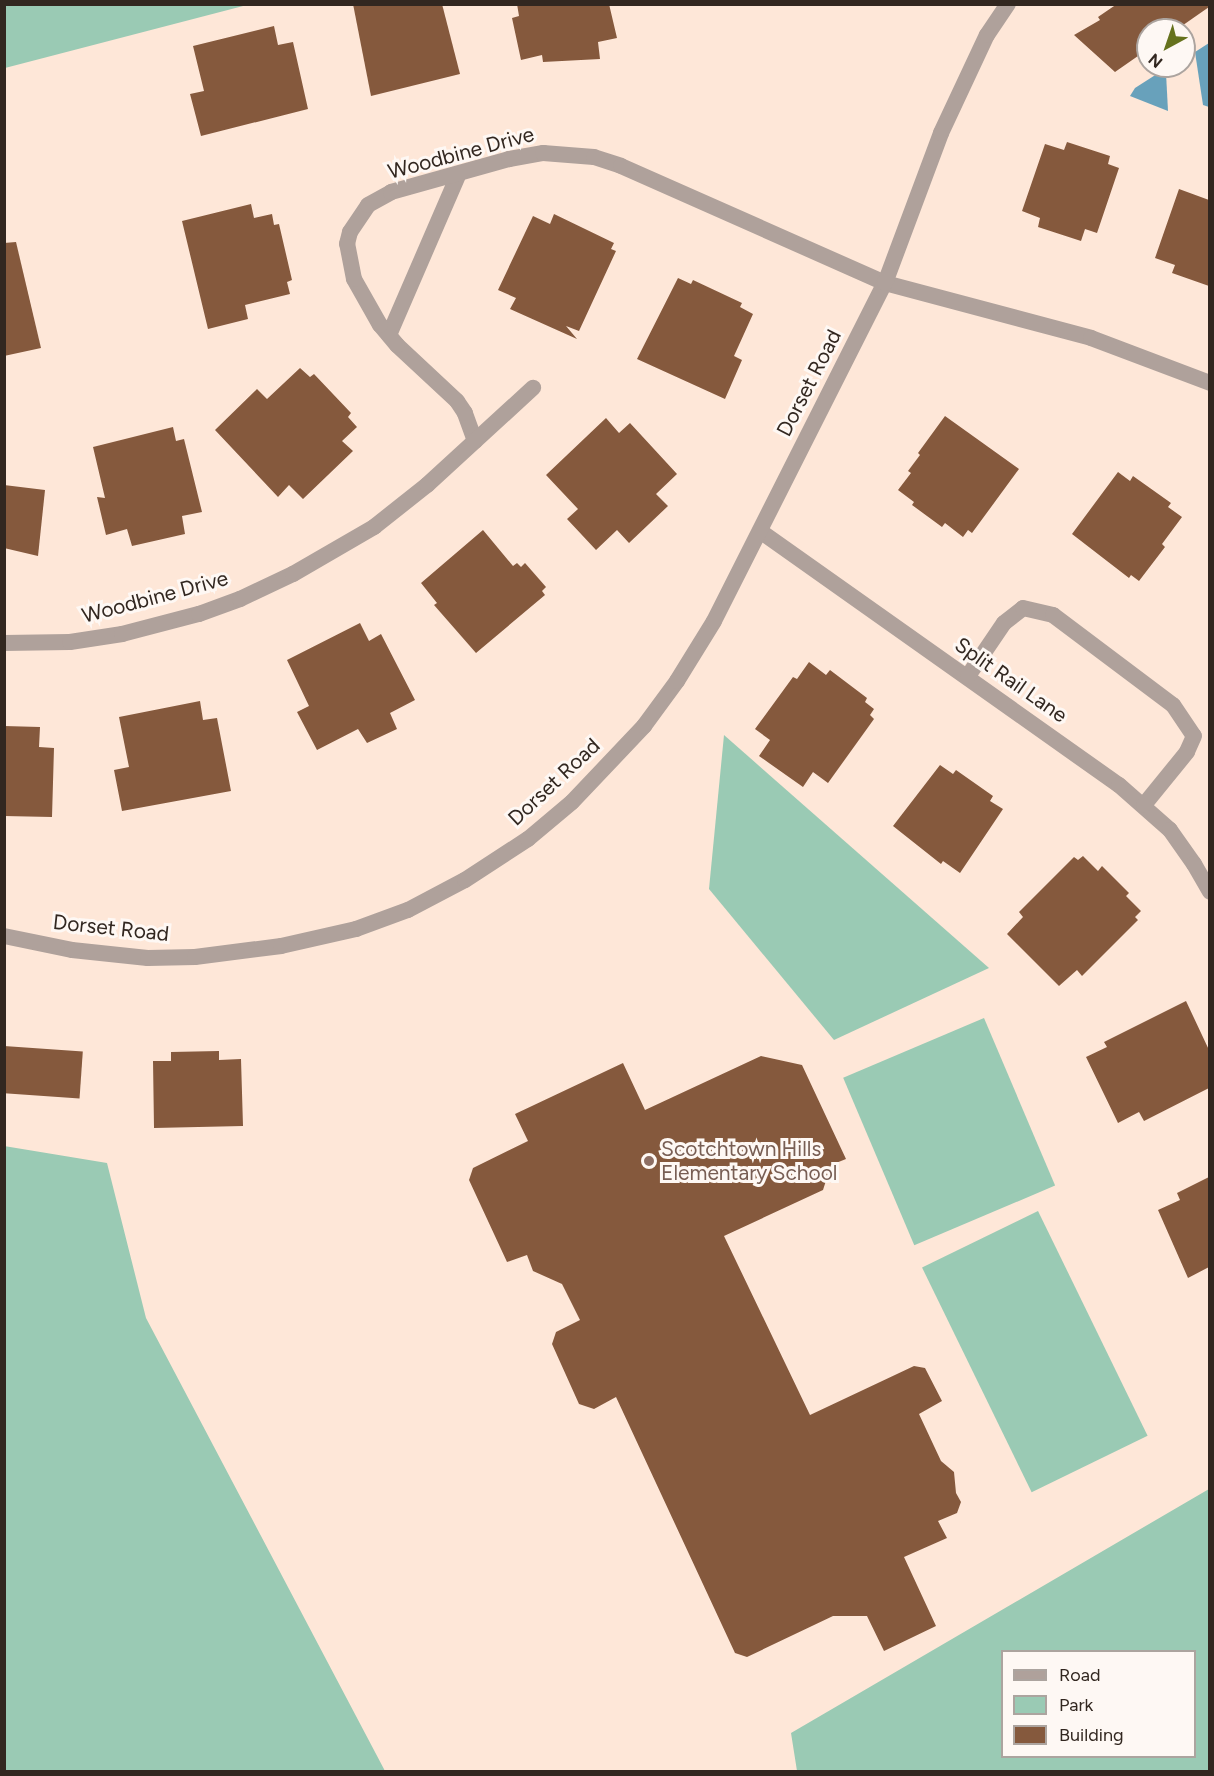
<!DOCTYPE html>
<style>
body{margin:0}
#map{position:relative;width:1214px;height:1776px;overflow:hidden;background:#fee7d8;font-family:Figtree,sans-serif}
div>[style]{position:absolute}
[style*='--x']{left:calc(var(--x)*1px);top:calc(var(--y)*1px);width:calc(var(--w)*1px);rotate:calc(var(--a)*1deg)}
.green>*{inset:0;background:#9acab4;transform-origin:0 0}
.water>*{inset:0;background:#68a1bb}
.building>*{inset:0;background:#85593d;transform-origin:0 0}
.minor>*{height:16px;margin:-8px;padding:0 8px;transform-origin:8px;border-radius:8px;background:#afa19b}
.dots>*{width:16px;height:16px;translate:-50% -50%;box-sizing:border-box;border:3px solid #fef8f4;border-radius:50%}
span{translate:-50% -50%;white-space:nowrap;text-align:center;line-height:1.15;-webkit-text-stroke:6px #fef8f4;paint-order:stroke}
.street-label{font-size:21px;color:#322720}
.education-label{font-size:21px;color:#785e54}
.left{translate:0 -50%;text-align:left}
.frame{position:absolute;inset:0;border:6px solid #322720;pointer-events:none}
.legend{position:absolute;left:1001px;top:1650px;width:195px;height:108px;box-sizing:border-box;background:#fef8f4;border:2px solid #aca49f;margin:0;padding:8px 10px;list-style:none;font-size:18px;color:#322720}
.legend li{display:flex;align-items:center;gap:12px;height:30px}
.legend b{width:30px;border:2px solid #aca49f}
.north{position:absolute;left:1136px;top:18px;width:60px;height:60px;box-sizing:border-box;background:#fef8f4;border:2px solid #aca49f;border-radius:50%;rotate:220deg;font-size:16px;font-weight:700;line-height:24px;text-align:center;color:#322720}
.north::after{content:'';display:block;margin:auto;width:21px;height:27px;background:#66721d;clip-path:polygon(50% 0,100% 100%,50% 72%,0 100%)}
</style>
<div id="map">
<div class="green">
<div style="clip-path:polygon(5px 4px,247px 4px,247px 5px,5px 68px)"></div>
<div style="clip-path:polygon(724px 735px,989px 968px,834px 1040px,709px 889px)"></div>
<div style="left:984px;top:1018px;width:182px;height:153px;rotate:67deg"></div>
<div style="clip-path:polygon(4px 1146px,107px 1163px,146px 1318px,385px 1771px,5px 1771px)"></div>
<div style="left:1038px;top:1211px;width:250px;height:129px;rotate:64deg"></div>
<div style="clip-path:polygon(evenodd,1209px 1489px,1209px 1771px,797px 1771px,791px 1733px,1209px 1489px,1002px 1652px,1194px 1652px,1194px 1756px,1002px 1756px,1002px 1652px)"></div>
</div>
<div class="water">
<div style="clip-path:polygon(1209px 43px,1209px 107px,1203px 105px,1195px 52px)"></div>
<div style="clip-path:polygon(1160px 72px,1166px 73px,1168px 111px,1130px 96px,1135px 88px)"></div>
</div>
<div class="building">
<div style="clip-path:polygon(353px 4px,442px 4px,460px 74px,371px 96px)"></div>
<div style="clip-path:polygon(517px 4px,609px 4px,617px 38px,598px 42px,600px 59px,543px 62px,542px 55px,521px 60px,512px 18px,519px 16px)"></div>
<div style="clip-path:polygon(1117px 4px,1209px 4px,1209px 7px,1176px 30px,1148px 30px,1148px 49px,1115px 72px,1074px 35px,1100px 20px,1098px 17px)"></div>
<div style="clip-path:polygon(274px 26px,278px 45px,293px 42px,308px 109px,201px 136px,190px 94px,204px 91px,193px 46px)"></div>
<div style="clip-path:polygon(1067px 142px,1110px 156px,1108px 164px,1119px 168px,1097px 233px,1085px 229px,1081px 241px,1038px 227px,1040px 218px,1022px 211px,1045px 144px,1064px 150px)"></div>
<div style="clip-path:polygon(1179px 189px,1209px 200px,1209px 286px,1172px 273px,1175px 265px,1155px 258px)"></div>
<div style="clip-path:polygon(251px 204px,254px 218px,272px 214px,274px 225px,279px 224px,292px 280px,287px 282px,290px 294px,245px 305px,248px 319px,208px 329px,182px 221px)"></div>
<div style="clip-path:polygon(554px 214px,614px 243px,611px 249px,616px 251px,579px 331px,566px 326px,577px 339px,510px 309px,516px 298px,498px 290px,533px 216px,550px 224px)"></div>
<div style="clip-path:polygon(16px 242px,41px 348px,4px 356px,4px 243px)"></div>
<div style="clip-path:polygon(678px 278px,691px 284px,693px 280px,742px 303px,740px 307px,753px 314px,734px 356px,742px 360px,725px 399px,637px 359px)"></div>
<div style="clip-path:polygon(300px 368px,310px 377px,314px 374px,351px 413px,348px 417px,357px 427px,342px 441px,353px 451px,303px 499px,289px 485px,278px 497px,215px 430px,257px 389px,267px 399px)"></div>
<div style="clip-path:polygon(945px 416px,1019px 469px,972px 533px,968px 530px,963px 537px,945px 523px,942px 527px,912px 505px,914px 502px,898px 490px,911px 473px,908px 471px,920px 455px,918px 453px)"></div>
<div style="clip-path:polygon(606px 418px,619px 433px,630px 423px,677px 474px,656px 494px,668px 506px,629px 543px,617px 530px,596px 550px,567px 519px,578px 509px,546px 475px)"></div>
<div style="clip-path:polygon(173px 427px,176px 441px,184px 439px,202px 512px,182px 516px,185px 534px,132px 546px,127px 529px,106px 535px,97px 497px,105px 498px,93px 447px)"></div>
<div style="clip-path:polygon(1118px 472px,1130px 481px,1133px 476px,1171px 503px,1168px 507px,1182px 517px,1162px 544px,1165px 547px,1139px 581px,1131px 575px,1129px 578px,1072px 534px)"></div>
<div style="clip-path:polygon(4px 485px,45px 490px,38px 556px,4px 548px)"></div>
<div style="clip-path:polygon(483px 530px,513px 566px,517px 563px,521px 567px,525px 563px,546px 587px,542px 591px,545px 595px,476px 653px,434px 605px,437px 603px,421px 583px)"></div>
<div style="clip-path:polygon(360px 623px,369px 641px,381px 634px,415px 700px,390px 713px,397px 729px,367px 743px,358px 729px,317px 750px,297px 712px,309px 706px,287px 660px)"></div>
<div style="clip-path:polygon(809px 662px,826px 675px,830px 670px,867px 698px,865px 702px,874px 709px,870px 715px,874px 719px,828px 783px,813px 772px,803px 787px,759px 756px,770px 740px,755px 729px,793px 677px,797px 679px)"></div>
<div style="clip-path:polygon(200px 701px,203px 720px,217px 718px,231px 791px,122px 811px,114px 770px,129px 767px,119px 717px)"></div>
<div style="clip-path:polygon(4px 726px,40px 727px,39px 747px,54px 748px,52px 817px,4px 816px)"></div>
<div style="clip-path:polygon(940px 765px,953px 774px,956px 770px,993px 796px,990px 801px,1003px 809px,960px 873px,943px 861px,941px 864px,893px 826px)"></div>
<div style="clip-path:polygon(1083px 856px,1098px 871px,1102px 866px,1129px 893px,1126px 896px,1141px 911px,1135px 917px,1138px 920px,1082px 976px,1077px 970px,1059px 986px,1007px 934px,1023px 917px,1019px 912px,1074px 857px,1078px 860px)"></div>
<div style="clip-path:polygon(1186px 1001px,1209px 1050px,1209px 1088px,1144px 1121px,1139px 1112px,1118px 1123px,1086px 1057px,1107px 1047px,1104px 1042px)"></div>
<div style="left:4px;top:1046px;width:79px;height:47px;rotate:4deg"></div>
<div style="clip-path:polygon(219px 1051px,219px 1060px,241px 1059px,243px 1126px,154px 1128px,153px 1061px,171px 1061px,171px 1052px)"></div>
<div style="clip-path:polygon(761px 1056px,802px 1065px,846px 1159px,831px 1165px,823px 1190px,724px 1236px,810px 1415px,914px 1366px,925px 1368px,942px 1401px,919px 1414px,941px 1461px,954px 1472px,956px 1493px,961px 1502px,957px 1513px,938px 1521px,947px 1538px,904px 1557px,936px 1626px,884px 1651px,867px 1616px,833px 1616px,747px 1657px,735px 1653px,616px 1397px,594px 1409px,579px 1404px,552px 1344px,556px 1332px,580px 1320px,562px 1284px,533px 1271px,527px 1255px,507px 1262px,469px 1180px,473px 1168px,528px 1141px,515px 1114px,623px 1063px,645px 1110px)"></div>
<div style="clip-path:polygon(1209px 1177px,1209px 1267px,1188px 1278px,1158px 1210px,1180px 1200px,1177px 1193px)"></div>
</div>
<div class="minor">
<div style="--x:389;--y:335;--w:176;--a:-66.6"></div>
<div style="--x:475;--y:441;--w:30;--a:-110"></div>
<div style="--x:465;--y:413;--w:14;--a:-124"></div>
<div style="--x:457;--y:401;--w:82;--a:-137"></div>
<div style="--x:397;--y:345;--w:26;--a:-130"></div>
<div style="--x:380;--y:325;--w:53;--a:-119.5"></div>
<div style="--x:354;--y:279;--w:36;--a:-101"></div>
<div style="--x:347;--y:244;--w:12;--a:-76"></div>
<div style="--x:350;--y:232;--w:32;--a:-56"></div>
<div style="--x:368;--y:205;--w:26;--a:-29"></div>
<div style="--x:391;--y:192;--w:123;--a:-15.6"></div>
<div style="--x:509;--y:159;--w:35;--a:-10"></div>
<div style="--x:543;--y:153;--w:51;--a:4.5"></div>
<div style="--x:594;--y:157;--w:28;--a:18"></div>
<div style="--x:621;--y:166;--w:289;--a:23.9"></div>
<div style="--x:885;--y:283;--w:213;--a:14.9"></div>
<div style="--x:1091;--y:338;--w:127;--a:20.7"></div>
<div style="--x:760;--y:531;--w:440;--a:35.3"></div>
<div style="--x:1119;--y:785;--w:68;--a:41.4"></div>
<div style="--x:1170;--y:830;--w:42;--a:54.8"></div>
<div style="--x:1194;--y:864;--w:32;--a:60"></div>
<div style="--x:4;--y:643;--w:66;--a:-0.9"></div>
<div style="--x:70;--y:642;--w:53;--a:-8.7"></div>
<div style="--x:122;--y:634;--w:80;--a:-14.6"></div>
<div style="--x:199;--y:614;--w:44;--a:-20.1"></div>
<div style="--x:240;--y:599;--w:59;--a:-25.3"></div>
<div style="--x:293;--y:574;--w:94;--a:-30.1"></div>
<div style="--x:374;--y:527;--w:68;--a:-38.4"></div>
<div style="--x:427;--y:485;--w:144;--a:-42.5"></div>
<div style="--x:968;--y:676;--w:64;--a:-55.8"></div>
<div style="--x:1004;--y:623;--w:24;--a:-38"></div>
<div style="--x:1023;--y:608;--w:31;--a:13"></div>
<div style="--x:1053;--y:615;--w:150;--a:36.9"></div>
<div style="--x:1173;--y:705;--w:37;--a:56"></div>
<div style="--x:1194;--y:736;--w:17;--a:114"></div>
<div style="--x:1187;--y:752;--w:68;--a:129.1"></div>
<div style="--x:4;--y:936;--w:69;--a:11.6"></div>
<div style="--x:72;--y:950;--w:76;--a:6"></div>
<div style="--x:148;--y:958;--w:47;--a:-1.2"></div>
<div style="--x:195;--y:957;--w:87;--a:-7.3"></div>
<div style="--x:281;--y:946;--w:77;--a:-12.8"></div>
<div style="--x:356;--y:929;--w:55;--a:-20.1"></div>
<div style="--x:408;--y:910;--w:64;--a:-27.8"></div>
<div style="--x:465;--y:880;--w:75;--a:-33.1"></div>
<div style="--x:528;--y:839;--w:57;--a:-40.1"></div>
<div style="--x:572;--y:802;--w:105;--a:-46.5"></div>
<div style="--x:644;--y:726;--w:56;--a:-53.7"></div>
<div style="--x:677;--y:681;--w:70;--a:-58.3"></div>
<div style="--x:714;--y:621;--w:379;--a:-63.2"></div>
<div style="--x:885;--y:283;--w:160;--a:-69.5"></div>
<div style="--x:941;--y:133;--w:108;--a:-64.9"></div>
<div style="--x:987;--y:35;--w:37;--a:-56"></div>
</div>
<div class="dots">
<div style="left:649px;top:1161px;background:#8d6e63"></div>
</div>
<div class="street-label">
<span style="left:461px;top:153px;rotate:-15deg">Woodbine Drive</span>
<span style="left:809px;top:383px;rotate:-63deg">Dorset Road</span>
<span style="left:155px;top:597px;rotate:-15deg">Woodbine Drive</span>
<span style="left:1011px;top:680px;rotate:35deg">Split Rail Lane</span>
<span style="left:554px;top:782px;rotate:-43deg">Dorset Road</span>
<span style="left:111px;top:928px;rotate:6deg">Dorset Road</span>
</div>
<div class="education-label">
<span class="left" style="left:661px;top:1161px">Scotchtown Hills<br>Elementary School</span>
</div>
<div class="frame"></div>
<ul class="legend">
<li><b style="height:8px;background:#afa19b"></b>Road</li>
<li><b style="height:16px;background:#9acab4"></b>Park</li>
<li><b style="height:16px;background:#85593d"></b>Building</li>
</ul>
<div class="north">N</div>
</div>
